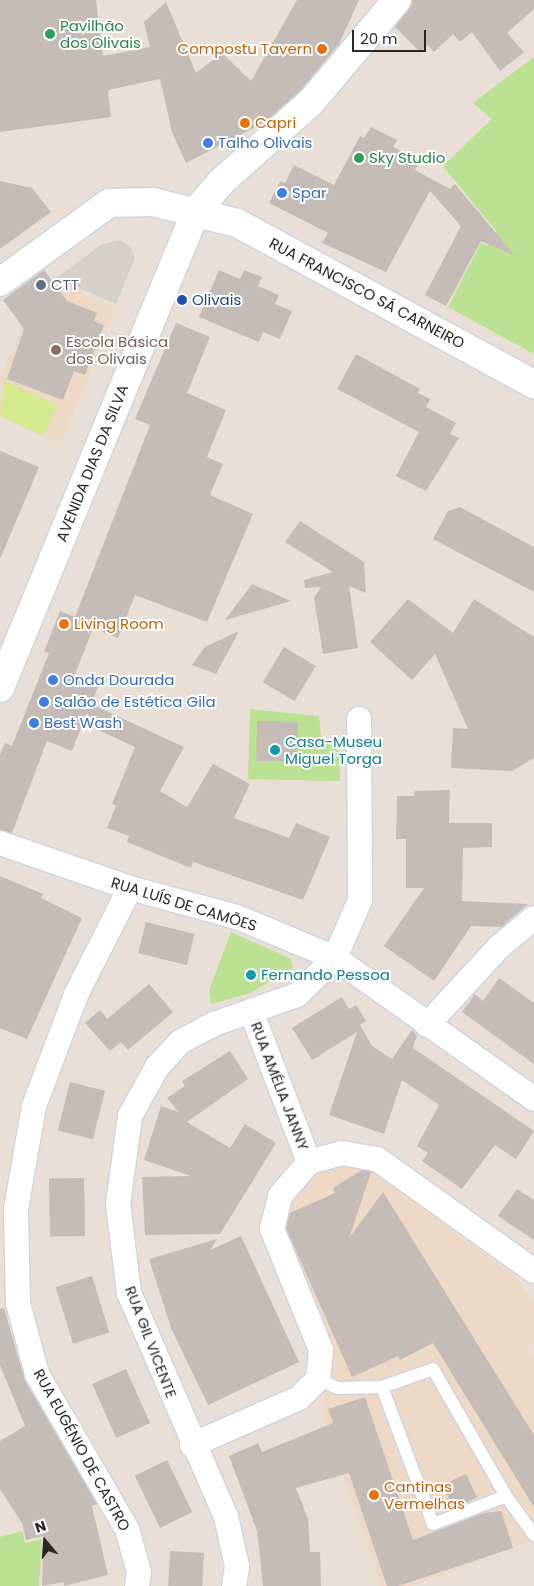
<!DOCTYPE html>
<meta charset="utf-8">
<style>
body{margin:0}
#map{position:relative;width:534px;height:1586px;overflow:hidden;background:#eadfd7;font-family:Poppins,sans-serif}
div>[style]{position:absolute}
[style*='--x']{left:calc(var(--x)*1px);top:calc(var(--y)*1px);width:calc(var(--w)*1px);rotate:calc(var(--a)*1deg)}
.education>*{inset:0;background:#edd9c6}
.green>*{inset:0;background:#bbe292}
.pitch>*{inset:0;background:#d3ea8d}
.plaza>*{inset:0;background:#d6d0ca}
.building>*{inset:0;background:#c5bcb7;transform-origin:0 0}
.roads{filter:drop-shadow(1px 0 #cdd4e0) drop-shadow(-1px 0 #cdd4e0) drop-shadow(0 1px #cdd4e0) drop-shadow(0 -1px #cdd4e0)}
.lane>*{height:12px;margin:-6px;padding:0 6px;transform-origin:6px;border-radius:6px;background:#fff}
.street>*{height:24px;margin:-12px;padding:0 12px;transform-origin:12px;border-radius:12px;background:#fff}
.secondary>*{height:28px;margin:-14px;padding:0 14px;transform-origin:14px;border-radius:14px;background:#fff}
.dots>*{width:14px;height:14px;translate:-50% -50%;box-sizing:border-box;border:2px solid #fff;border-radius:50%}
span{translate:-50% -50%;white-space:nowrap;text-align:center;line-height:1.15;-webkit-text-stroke:4px #fff;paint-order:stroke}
.leisure-label{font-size:15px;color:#27864d}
.left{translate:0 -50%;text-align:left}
.food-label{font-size:15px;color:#c56008}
.right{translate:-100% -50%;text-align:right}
.shop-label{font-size:15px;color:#366cbe}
.service-label{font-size:15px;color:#4e5e75}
.street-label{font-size:15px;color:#272727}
.transit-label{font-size:15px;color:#164399}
.education-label{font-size:15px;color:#785e54}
.culture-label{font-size:15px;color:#0d838f}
.north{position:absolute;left:20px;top:1516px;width:50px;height:50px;-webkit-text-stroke:4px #fff;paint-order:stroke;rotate:342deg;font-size:14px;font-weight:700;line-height:20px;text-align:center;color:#272727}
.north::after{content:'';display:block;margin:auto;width:18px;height:22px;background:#272727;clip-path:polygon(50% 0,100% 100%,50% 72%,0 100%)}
.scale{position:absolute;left:352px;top:30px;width:74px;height:22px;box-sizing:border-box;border:2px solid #272727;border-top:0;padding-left:6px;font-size:15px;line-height:18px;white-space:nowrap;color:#272727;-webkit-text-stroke:4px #fff;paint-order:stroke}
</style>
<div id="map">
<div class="education">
<div style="clip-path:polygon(59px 284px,116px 308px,61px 445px,0 417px,0 379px,24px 322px,18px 314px)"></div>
<div style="clip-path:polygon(334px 1164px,369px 1166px,516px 1278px,534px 1302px,534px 1343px,527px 1348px,534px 1359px,534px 1540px,412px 1586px,380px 1586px,322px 1414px,329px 1339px,279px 1226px,288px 1201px,306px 1178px)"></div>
</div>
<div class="green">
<div style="clip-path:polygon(534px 57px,534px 354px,448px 307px,481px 243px,488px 246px,496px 231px,443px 166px,492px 119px,473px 103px)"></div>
<div style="clip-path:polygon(250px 709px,319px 716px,321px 736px,339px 752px,340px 781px,248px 779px)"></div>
<div style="clip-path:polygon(231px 932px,291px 959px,293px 968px,250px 993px,211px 1004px,209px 991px)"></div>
<div style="clip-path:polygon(22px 1531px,25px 1543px,42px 1539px,39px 1586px,0 1586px,0 1537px)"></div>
</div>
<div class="pitch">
<div style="clip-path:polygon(4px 381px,57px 405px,44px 435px,0 416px)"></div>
</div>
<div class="plaza">
<div style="clip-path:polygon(121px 240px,131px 248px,135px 258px,116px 304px,56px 278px,102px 244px)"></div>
</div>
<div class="building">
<div style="clip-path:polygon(0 0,96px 0,103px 56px,150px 47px,144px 22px,166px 2px,196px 73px,222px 53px,251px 81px,297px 0,359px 0,339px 44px,300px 91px,265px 122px,186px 163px,172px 132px,160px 79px,108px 90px,111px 117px,0 132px)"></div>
<div style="clip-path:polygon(412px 0,534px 0,534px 9px,507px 33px,524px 52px,500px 71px,472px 32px,460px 42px,453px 34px,434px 52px,428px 45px,420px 52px,395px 27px)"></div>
<div style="clip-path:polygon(371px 127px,397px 140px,393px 147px,420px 161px,415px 170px,450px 189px,455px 184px,515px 256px,481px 241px,446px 306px,425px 295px,461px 226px,430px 191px,386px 272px,322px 243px,328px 233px,269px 203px,280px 181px,285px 183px,294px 165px,334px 185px,360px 136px,364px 138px)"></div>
<div style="clip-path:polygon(0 181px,32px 188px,51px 212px,0 249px)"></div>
<div style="clip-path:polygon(44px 270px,67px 301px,97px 313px,94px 321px,104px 325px,85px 375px,74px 371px,63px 400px,7px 379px,24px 329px,3px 300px)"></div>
<div style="clip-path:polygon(219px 270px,240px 279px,244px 270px,262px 277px,258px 286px,279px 295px,275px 304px,292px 311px,280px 339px,263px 332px,259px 342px,199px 317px)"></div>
<div style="clip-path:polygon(176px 323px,210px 337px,187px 393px,226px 410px,207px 457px,223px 464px,210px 495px,253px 514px,207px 622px,135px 595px,118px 638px,93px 628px,74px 677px,98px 687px,91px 704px,184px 747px,160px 791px,187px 807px,213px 764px,250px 784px,234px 818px,289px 838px,296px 823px,330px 837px,303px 900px,193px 862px,191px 868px,127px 842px,129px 836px,107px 828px,116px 806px,112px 804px,135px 747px,83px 723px,72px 751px,47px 741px,12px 833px,0 830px,0 755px,5px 743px,12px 746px,49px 653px,44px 652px,60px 611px,75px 617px,150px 425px,135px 419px)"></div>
<div style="clip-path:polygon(356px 354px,420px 389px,418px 393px,430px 399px,426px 407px,456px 423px,450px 434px,459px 438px,426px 491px,396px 476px,419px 432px,337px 389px)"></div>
<div style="clip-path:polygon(0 451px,39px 467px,0 559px)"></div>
<div style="clip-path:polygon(460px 507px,534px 547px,534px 592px,433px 539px,448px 511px)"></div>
<div style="clip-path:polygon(300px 521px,364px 562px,366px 593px,349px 586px,358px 648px,323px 654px,314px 598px,321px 587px,305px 588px,304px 580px,333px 572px,285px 542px)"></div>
<div style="clip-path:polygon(252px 584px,291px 601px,225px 620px)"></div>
<div style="clip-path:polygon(408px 599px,453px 633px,474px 599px,534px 637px,534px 758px,512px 771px,451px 768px,453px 728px,468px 729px,435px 654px,412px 680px,370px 642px)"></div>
<div style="clip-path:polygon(239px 631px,216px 674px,192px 665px,205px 647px)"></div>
<div style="left:284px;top:647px;width:37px;height:41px;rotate:31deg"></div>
<div style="left:257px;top:721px;width:41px;height:40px;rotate:1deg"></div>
<div style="clip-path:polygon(450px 790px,449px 823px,492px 823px,492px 847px,463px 848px,462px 901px,528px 904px,501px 927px,471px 926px,434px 981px,384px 946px,424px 888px,406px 888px,406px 839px,396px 839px,397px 796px,414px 796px,415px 791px)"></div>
<div style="clip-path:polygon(0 876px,43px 894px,41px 898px,82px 918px,27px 1039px,0 1028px)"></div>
<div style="left:146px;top:922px;width:50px;height:32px;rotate:14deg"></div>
<div style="clip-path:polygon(499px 978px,534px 1003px,534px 1064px,462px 1012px,475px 994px,483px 1001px)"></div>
<div style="clip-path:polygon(149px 984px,173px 1012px,128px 1050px,121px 1042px,110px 1051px,85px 1023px,100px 1010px,107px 1019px)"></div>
<div style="clip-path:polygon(342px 997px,349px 1009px,356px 1005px,366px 1021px,360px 1025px,372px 1046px,392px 1059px,412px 1030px,417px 1035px,413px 1048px,534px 1131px,516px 1159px,495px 1145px,462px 1189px,422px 1161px,428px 1153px,417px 1146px,439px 1105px,402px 1080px,384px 1134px,329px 1115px,357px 1032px,312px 1060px,292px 1028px)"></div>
<div style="clip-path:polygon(230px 1051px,248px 1079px,187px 1122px,230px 1148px,245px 1124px,276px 1143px,220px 1234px,145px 1235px,142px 1177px,191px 1176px,144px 1160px,161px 1106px,179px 1112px,167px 1098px,185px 1086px,182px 1081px)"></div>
<div style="left:70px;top:1082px;width:36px;height:50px;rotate:14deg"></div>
<div style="clip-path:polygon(362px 1170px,371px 1172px,349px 1238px,383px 1192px,534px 1435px,534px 1507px,433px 1343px,400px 1360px,398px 1356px,352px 1377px,286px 1228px,290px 1213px,335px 1193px,333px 1188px)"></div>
<div style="left:84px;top:1178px;width:58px;height:35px;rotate:89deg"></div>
<div style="clip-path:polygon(517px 1189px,534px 1200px,534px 1240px,498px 1216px)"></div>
<div style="clip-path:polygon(241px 1236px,299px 1362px,208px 1405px,171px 1328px,149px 1259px,217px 1239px,210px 1250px)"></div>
<div style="left:92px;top:1276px;width:59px;height:38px;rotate:73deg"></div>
<div style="clip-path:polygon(4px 1308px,25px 1381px,97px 1504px,92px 1506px,108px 1575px,64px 1586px,64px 1582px,42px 1586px,44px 1536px,26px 1540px,22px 1523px,0 1489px,0 1441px,25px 1426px,0 1365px,0 1309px)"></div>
<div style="left:126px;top:1369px;width:59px;height:37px;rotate:66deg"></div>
<div style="clip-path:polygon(365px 1397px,413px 1540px,484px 1513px,501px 1511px,513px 1548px,398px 1586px,387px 1586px,349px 1473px,296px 1488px,308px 1519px,310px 1552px,320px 1552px,321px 1586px,263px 1586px,257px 1531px,229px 1456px,258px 1443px,262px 1452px,333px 1423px,328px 1409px)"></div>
<div style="left:167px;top:1460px;width:58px;height:36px;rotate:64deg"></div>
<div style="left:466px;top:1474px;width:26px;height:26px;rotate:65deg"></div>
<div style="left:170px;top:1551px;width:34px;height:35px;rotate:3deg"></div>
</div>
<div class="roads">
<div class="lane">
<div style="--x:318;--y:1379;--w:21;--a:25"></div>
<div style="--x:337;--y:1388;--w:45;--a:-1.3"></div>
<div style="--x:382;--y:1387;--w:146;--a:69.6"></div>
<div style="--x:433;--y:1524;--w:78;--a:-21"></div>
<div style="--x:382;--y:1387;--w:54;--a:-19.4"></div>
<div style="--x:433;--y:1369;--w:146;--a:60.1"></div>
<div style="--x:506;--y:1496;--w:48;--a:54.3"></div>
</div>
<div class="street">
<div style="--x:0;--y:843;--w:138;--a:19.1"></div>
<div style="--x:130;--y:888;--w:111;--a:15.2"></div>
<div style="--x:237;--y:917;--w:106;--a:22.7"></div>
<div style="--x:335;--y:958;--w:244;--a:35.3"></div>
<div style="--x:130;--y:888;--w:120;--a:116.8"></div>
<div style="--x:76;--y:995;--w:119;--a:110.7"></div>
<div style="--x:34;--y:1106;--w:105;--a:99.9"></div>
<div style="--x:16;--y:1209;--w:94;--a:88.8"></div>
<div style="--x:18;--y:1303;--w:73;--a:75"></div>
<div style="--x:37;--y:1374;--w:179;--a:59.9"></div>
<div style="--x:127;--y:1529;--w:45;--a:74.4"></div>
<div style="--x:139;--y:1572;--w:14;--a:98"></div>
<div style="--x:251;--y:1011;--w:162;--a:69"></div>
<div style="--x:427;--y:1025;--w:108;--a:-47.3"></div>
<div style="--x:500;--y:946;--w:44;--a:-39.5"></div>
<div style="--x:192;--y:1445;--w:117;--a:-23.7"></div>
<div style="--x:299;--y:1398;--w:27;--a:-45"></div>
<div style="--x:318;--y:1379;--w:29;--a:-84"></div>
<div style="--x:321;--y:1350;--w:131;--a:-112"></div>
<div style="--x:272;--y:1229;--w:34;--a:-76"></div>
<div style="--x:280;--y:1196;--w:45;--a:-49.5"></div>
<div style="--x:309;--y:1162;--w:34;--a:-15"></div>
<div style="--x:342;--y:1153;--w:36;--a:10"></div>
<div style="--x:377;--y:1159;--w:193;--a:35.5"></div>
<div style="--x:234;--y:1586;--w:20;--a:-81"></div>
<div style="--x:237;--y:1566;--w:50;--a:-102.7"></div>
<div style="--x:226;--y:1517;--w:244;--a:-113.4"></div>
<div style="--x:129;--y:1293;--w:90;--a:-97"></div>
<div style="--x:118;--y:1204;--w:89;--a:-82.2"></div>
<div style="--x:130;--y:1116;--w:56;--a:-61.1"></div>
<div style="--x:157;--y:1067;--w:34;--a:-47"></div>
<div style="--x:180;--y:1042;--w:38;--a:-28"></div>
<div style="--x:214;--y:1024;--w:88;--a:-19.3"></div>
<div style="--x:297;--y:995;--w:53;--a:-44.2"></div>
<div style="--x:335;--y:958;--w:63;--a:-66.7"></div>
<div style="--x:360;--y:900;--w:181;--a:-90.3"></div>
</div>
<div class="secondary">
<div style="--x:0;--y:282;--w:135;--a:-35.9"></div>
<div style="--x:109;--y:203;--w:44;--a:-1.3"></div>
<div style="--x:153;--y:202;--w:87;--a:14"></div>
<div style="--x:237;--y:223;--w:338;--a:28.5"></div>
<div style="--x:0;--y:688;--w:516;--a:-67.66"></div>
<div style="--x:196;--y:211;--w:38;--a:-49"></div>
<div style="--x:221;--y:182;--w:120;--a:-41.6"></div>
<div style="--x:311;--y:102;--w:133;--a:-49.9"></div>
</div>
</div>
<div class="dots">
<div style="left:50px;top:34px;background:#2e9e5b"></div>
<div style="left:322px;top:49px;background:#e8710a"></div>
<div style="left:245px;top:123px;background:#e8710a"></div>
<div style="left:208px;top:143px;background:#3f7fe0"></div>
<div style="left:359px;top:158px;background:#2e9e5b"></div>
<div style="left:282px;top:193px;background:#3f7fe0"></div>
<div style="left:41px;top:285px;background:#5c6f8a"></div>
<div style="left:182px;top:300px;background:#1a4fb4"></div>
<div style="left:56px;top:350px;background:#8d6e63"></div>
<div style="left:64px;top:624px;background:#e8710a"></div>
<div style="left:53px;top:680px;background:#3f7fe0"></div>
<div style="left:44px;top:702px;background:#3f7fe0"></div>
<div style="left:34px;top:723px;background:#3f7fe0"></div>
<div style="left:275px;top:750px;background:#0f9aa8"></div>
<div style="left:251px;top:975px;background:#0f9aa8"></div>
<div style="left:374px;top:1495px;background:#e8710a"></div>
</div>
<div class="leisure-label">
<span class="left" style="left:60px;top:34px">Pavilhão<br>dos Olivais</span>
<span class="left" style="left:369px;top:158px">Sky Studio</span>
</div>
<div class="food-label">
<span class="right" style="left:312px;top:49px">Compostu Tavern</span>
<span class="left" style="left:255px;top:123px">Capri</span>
<span class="left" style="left:74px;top:624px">Living Room</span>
<span class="left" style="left:384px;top:1495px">Cantinas<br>Vermelhas</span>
</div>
<div class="shop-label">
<span class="left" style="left:218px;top:143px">Talho Olivais</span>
<span class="left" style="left:292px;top:193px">Spar</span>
<span class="left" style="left:63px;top:680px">Onda Dourada</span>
<span class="left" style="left:54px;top:702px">Salão de Estética Gila</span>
<span class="left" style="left:44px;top:723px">Best Wash</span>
</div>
<div class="service-label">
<span class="left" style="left:51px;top:285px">CTT</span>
</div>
<div class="street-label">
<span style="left:367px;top:293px;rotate:28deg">RUA FRANCISCO SÁ CARNEIRO</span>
<span style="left:92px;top:463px;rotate:-68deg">AVENIDA DIAS DA SILVA</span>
<span style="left:184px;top:904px;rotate:17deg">RUA LUÍS DE CAMÕES</span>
<span style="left:280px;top:1086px;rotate:69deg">RUA AMÉLIA JANNY</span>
<span style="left:151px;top:1342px;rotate:69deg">RUA GIL VICENTE</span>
<span style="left:82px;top:1450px;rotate:61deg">RUA EUGÉNIO DE CASTRO</span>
</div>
<div class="transit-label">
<span class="left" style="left:192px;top:300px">Olivais</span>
</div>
<div class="education-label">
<span class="left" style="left:66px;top:350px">Escola Básica<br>dos Olivais</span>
</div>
<div class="culture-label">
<span class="left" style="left:285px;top:750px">Casa-Museu<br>Miguel Torga</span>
<span class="left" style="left:261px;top:975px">Fernando Pessoa</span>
</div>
<div class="north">N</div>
<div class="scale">20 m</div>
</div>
